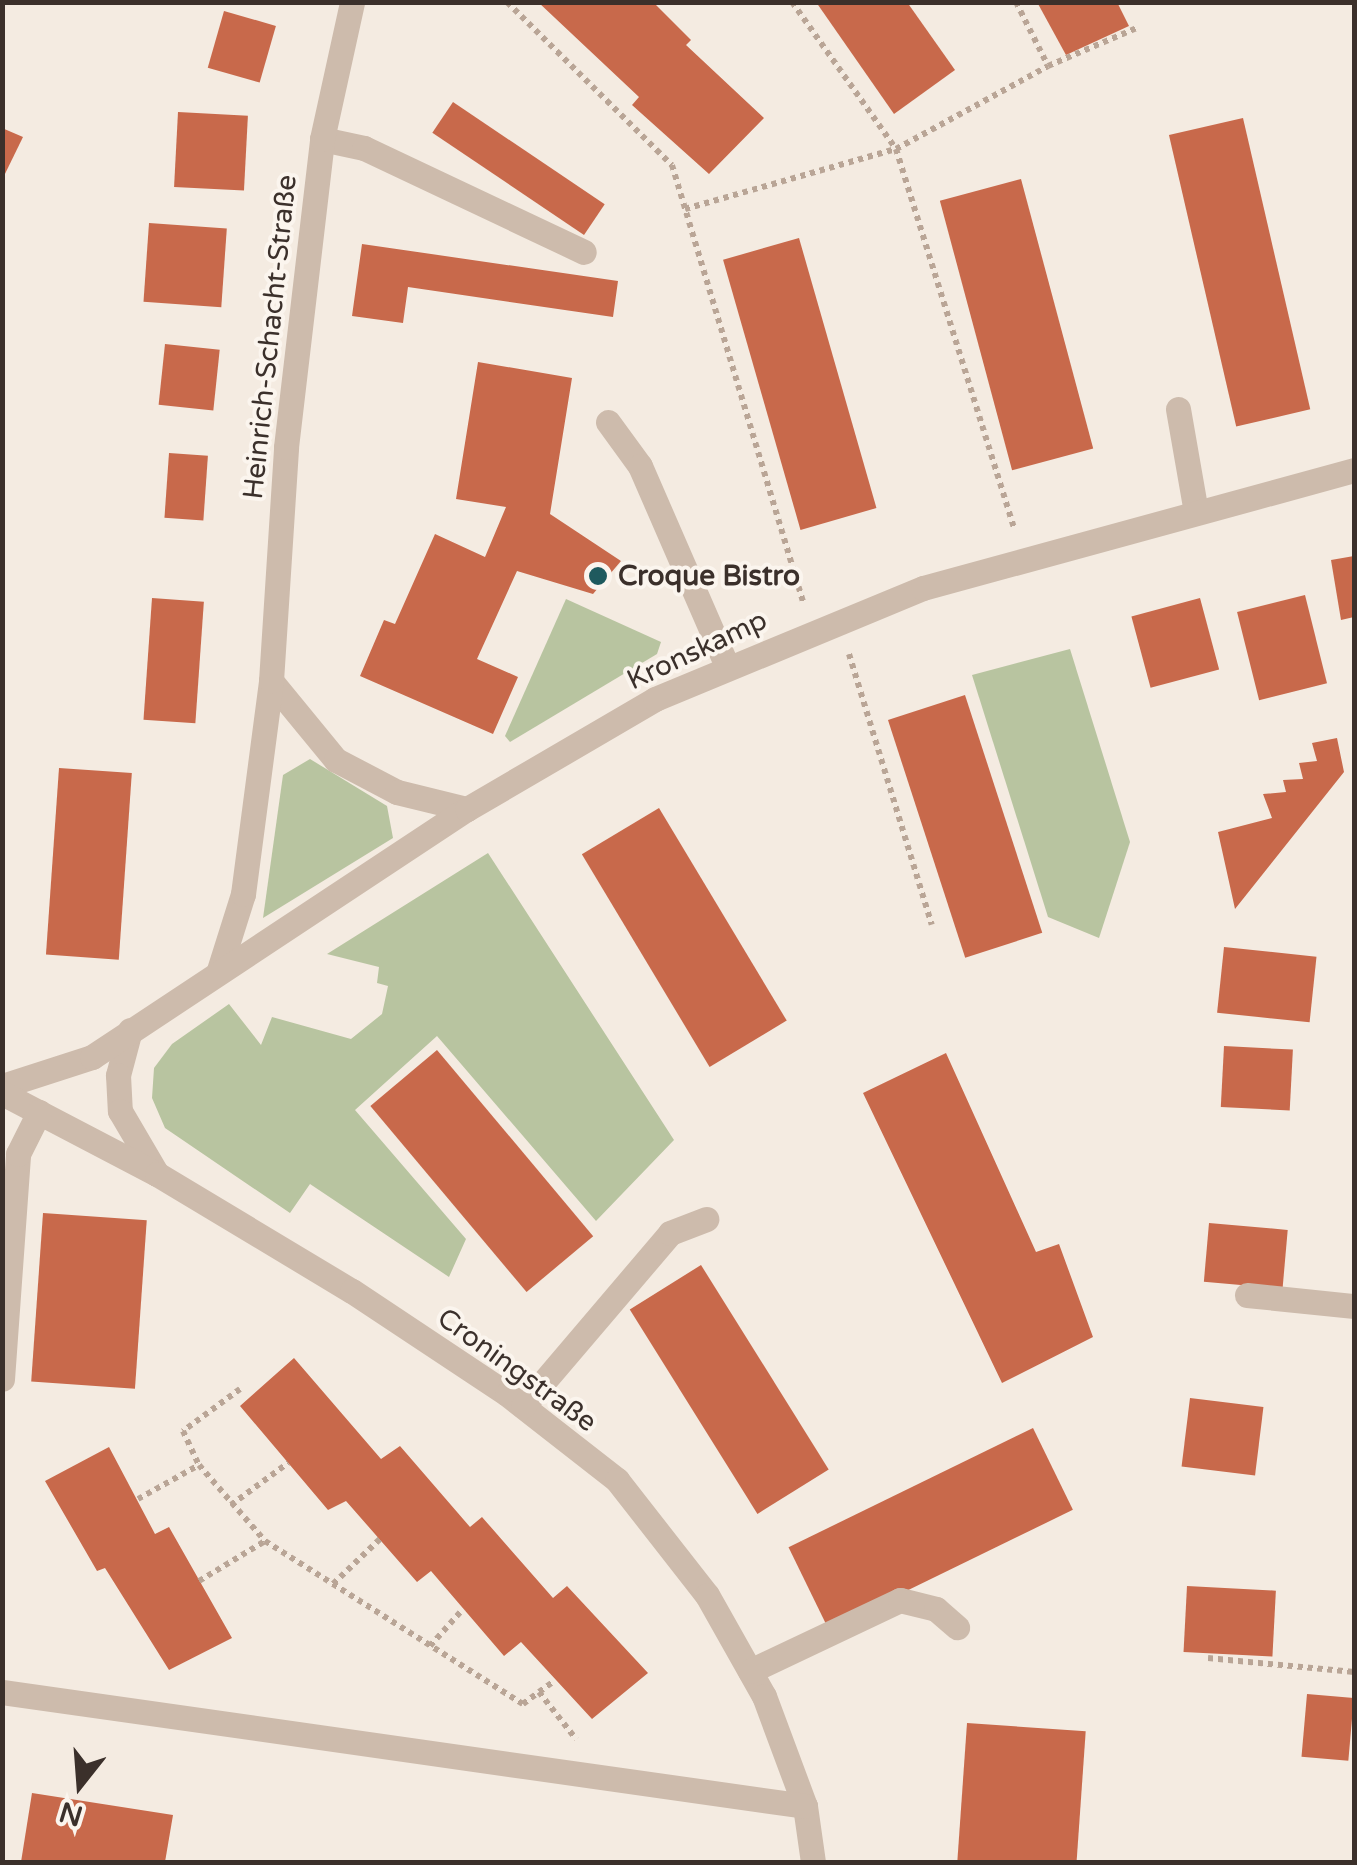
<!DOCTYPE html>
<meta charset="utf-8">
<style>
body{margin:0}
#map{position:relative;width:1357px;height:1865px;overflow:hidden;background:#f4ebe1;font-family:"Varela Round",sans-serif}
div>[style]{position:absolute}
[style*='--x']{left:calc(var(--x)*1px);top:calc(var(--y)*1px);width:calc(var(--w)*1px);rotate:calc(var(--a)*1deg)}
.green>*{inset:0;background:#b8c4a0}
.building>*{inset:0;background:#c8694b;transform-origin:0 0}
.path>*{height:6px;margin-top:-3px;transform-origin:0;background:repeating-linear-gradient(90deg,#b9a596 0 5px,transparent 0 10px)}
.minor>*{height:25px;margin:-12.5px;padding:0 12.5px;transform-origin:12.5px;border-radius:12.5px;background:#cdbbac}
.dots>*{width:28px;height:28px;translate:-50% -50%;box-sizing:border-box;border:5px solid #fbf5ee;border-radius:50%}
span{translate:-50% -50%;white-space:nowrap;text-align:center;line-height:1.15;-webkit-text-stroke:8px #fbf5ee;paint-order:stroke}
.street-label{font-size:28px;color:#3b302b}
.poi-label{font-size:28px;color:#3b302b;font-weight:700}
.left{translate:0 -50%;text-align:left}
.frame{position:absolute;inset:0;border:5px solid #3b302b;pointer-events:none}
.north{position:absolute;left:30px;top:1735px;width:100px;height:100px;-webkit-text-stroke:8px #fbf5ee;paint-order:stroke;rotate:197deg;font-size:28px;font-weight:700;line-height:40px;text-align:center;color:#3b302b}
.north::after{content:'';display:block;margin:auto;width:35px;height:45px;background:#3b302b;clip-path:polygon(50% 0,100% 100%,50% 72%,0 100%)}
</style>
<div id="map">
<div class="green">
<div style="clip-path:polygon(566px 599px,661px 642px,657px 654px,510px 742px,505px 736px)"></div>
<div style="clip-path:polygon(1070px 649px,1130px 842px,1099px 938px,1048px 917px,972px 675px)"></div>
<div style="clip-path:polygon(310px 759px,387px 806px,393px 838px,263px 918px,283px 775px)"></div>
<div style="clip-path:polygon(488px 853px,674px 1140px,596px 1221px,437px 1036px,355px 1110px,466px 1239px,449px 1277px,310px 1184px,290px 1213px,165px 1128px,152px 1098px,154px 1068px,172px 1044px,229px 1004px,261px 1045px,272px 1017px,351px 1039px,382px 1014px,388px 986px,377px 983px,379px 967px,327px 954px)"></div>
</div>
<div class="building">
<div style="clip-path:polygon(538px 2px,653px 2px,691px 40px,686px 45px,764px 118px,709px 174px,632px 105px,639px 97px)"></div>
<div style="clip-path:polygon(816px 2px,907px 2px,955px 70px,894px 114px)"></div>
<div style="clip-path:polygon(1037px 2px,1117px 2px,1129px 26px,1066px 55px)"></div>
<div style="left:224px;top:11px;width:54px;height:59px;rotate:16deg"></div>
<div style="left:453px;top:102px;width:183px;height:37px;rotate:34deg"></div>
<div style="left:178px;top:112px;width:70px;height:75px;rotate:3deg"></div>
<div style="left:1243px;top:118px;width:299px;height:76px;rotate:77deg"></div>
<div style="clip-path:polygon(2px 128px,23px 137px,2px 180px)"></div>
<div style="left:1021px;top:179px;width:279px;height:84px;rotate:75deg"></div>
<div style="left:149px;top:223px;width:78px;height:79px;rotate:4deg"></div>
<div style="left:799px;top:238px;width:281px;height:79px;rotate:74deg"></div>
<div style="clip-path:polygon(362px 244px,618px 281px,613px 317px,408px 287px,403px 323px,352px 316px)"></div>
<div style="left:165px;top:344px;width:55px;height:61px;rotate:6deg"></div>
<div style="clip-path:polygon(478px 362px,572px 378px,550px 514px,621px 561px,593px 594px,517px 571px,477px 659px,518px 677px,493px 734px,360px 676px,384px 620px,395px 624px,435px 534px,485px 557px,506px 507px,456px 499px)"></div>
<div style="left:169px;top:453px;width:39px;height:65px;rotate:4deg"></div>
<div style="clip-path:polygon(1354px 556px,1354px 617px,1341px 620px,1331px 560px)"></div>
<div style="left:1305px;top:595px;width:91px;height:70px;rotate:76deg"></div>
<div style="left:152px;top:598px;width:52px;height:122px;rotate:4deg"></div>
<div style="left:1200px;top:598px;width:74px;height:71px;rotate:75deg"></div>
<div style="left:965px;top:695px;width:250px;height:81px;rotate:72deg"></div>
<div style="clip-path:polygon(1337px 738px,1344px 772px,1235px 909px,1218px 832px,1272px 818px,1263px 794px,1286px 792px,1283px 780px,1303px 779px,1299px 763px,1317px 761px,1312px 743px)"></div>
<div style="left:59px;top:768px;width:73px;height:187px;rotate:4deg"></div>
<div style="left:659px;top:808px;width:248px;height:90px;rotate:59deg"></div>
<div style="left:1224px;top:947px;width:93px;height:66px;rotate:6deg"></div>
<div style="left:1224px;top:1046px;width:69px;height:61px;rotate:3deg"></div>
<div style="left:437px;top:1050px;width:243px;height:87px;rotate:50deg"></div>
<div style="clip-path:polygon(946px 1053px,1036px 1252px,1059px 1244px,1093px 1337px,1002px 1383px,863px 1093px)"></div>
<div style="left:43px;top:1213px;width:104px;height:169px;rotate:4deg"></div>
<div style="left:1209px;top:1223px;width:79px;height:59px;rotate:5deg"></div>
<div style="left:701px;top:1265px;width:241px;height:84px;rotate:58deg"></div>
<div style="clip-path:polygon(294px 1358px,381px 1459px,400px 1446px,470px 1527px,482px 1517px,553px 1598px,567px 1586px,648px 1673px,592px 1719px,521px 1642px,504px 1656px,431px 1571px,417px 1582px,346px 1501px,328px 1510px,240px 1406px)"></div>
<div style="left:1190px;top:1398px;width:74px;height:69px;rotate:7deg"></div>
<div style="left:1033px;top:1428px;width:91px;height:272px;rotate:64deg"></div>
<div style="clip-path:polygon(109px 1447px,155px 1534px,169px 1527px,232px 1638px,169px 1670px,105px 1568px,97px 1571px,45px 1481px)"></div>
<div style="left:1187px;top:1586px;width:89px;height:66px;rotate:3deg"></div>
<div style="left:1307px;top:1694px;width:47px;height:63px;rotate:5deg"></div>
<div style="left:967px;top:1723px;width:119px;height:139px;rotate:4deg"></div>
<div style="clip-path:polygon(32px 1793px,173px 1815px,165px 1862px,21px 1862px)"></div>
</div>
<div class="path">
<div style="--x:507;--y:2;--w:232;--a:44.7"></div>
<div style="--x:672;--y:165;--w:457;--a:73.3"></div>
<div style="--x:792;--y:2;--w:180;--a:54.7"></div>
<div style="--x:896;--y:149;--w:397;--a:72.7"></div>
<div style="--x:1016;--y:2;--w:72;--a:63.4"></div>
<div style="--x:685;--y:209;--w:219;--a:-15.9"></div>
<div style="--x:896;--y:149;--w:173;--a:-28.6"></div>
<div style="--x:1048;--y:66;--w:99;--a:-23.2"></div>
<div style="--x:849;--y:654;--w:283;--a:73"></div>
<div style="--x:240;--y:1389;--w:71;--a:143.6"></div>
<div style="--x:183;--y:1431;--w:38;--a:65"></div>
<div style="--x:199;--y:1465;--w:101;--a:49"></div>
<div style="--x:265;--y:1541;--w:305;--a:32.3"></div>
<div style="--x:523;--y:1704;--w:20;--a:-37"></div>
<div style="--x:539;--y:1692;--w:60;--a:51.8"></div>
<div style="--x:138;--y:1499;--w:70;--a:-29.1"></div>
<div style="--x:231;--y:1505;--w:71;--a:-36.4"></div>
<div style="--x:199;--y:1581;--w:77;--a:-31.2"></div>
<div style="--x:333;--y:1584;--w:65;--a:-43.8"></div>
<div style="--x:430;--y:1646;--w:50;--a:-48.3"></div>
<div style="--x:1208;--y:1658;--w:147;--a:5.5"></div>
<div style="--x:539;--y:1692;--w:19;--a:-36"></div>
</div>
<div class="minor">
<div style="--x:322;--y:139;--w:43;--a:12.1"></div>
<div style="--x:364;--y:148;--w:243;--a:25.3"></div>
<div style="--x:1178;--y:409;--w:105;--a:80.1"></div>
<div style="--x:608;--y:422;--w:54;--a:54"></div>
<div style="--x:640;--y:466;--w:220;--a:66.5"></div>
<div style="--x:271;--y:681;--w:102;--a:50.6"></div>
<div style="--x:336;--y:760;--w:69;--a:27.7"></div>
<div style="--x:397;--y:792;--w:72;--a:13.7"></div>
<div style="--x:219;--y:970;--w:80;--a:-72.5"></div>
<div style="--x:243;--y:894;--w:215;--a:-82.5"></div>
<div style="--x:271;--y:681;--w:234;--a:-86.3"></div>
<div style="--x:286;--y:447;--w:310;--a:-83.3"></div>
<div style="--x:322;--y:139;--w:140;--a:-77.6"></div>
<div style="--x:130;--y:1030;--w:47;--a:104.9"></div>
<div style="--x:118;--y:1075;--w:36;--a:87"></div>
<div style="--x:120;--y:1111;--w:73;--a:59.6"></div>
<div style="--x:2;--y:1086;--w:95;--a:-17.9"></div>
<div style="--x:92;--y:1057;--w:450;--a:-33.5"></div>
<div style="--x:467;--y:809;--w:218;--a:-30.3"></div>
<div style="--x:655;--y:699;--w:290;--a:-22.5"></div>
<div style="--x:923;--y:588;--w:447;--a:-15.3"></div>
<div style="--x:2;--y:1093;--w:175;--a:27.6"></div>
<div style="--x:157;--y:1174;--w:227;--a:31"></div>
<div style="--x:352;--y:1291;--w:186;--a:33.6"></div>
<div style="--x:507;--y:1394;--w:140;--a:38"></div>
<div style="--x:617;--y:1480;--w:146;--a:52"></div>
<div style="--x:707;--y:1595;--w:116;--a:60.6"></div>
<div style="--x:764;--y:1696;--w:117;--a:69.6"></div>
<div style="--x:805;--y:1806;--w:57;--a:81.9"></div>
<div style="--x:1247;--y:1295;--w:108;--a:5.9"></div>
<div style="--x:2;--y:1379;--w:226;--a:-85.9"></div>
<div style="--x:18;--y:1154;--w:47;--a:-63.4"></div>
<div style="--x:523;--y:1406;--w:227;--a:-49.6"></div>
<div style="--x:670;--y:1233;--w:39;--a:-21"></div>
<div style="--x:750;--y:1671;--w:166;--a:-25.3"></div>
<div style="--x:900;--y:1600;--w:37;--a:14"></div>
<div style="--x:936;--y:1609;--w:28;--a:41"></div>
<div style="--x:2;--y:1692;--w:811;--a:8.08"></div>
</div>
<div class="dots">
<div style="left:598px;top:576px;background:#1f5a5e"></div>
</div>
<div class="street-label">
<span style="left:270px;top:337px;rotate:-84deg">Heinrich-Schacht-Straße</span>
<span style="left:697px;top:650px;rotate:-25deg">Kronskamp</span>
<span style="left:517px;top:1370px;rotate:36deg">Croningstraße</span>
</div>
<div class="poi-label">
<span class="left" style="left:618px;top:576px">Croque Bistro</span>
</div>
<div class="frame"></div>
<div class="north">N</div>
</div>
